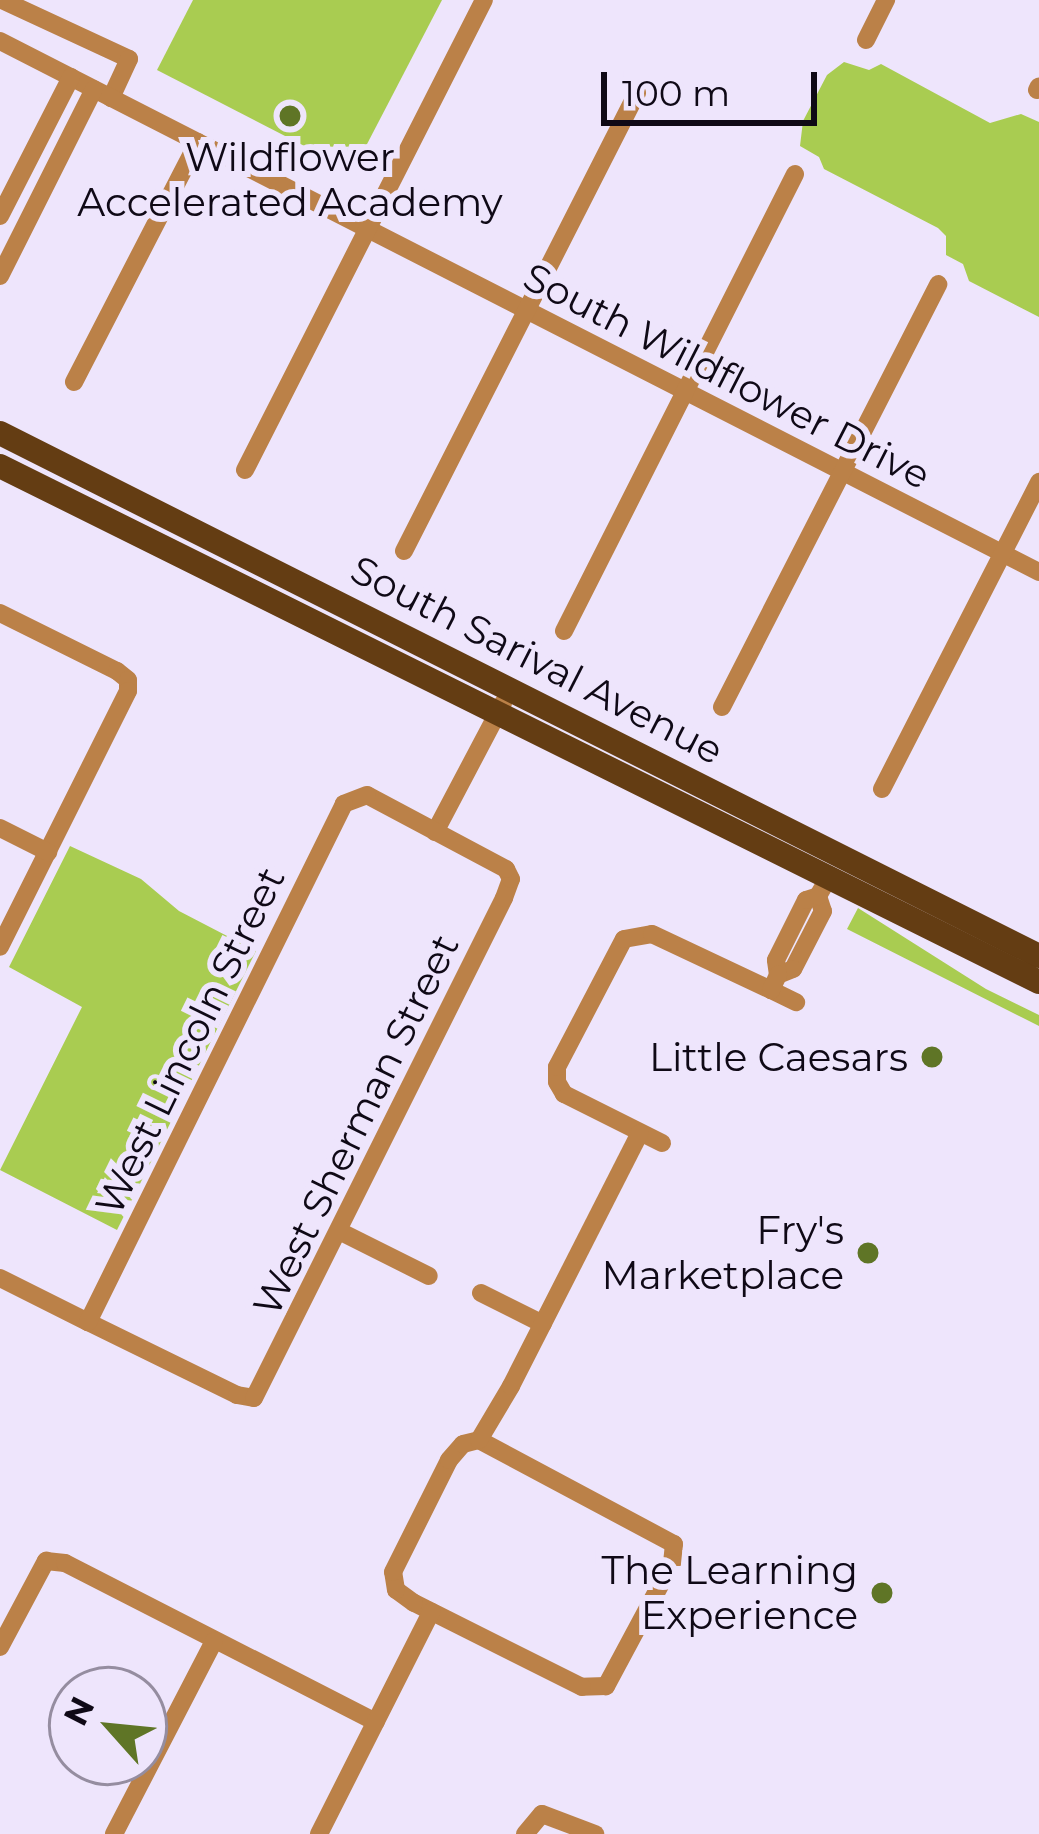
<!DOCTYPE html>
<style>
body{margin:0}
#map{position:relative;width:1039px;height:1834px;overflow:hidden;background:#eee5fc;font-family:Montserrat,sans-serif}
div>[style]{position:absolute}
[style*='--x']{left:calc(var(--x)*1px);top:calc(var(--y)*1px);width:calc(var(--w)*1px);rotate:calc(var(--a)*1deg)}
.green>*{inset:0;background:#a9cc51}
.minor>*{height:18px;margin:-9px;padding:0 9px;transform-origin:9px;border-radius:9px;background:#bb8148}
.major>*{height:24px;margin:-12px;padding:0 12px;transform-origin:12px;border-radius:12px;background:#643d13}
.dots>*{width:33px;height:33px;translate:-50% -50%;box-sizing:border-box;border:6px solid #eee5fc;border-radius:50%}
span{translate:-50% -50%;white-space:nowrap;text-align:center;line-height:1.15;-webkit-text-stroke:12px #eee5fc;paint-order:stroke}
.poi-label{font-size:39px;color:#0f0916}
.right{translate:-100% -50%;text-align:right}
.street-label{font-size:39px;color:#0f0916}
.north{position:absolute;left:48px;top:1666px;width:120px;height:120px;box-sizing:border-box;background:#eee5fc;border:3px solid #958da0;border-radius:50%;rotate:297deg;font-size:33px;font-weight:700;line-height:48px;text-align:center;color:#0f0916}
.north::after{content:'';display:block;margin:auto;width:42px;height:54px;background:#5f7526;clip-path:polygon(50% 0,100% 100%,50% 72%,0 100%)}
.scale{position:absolute;left:601px;top:72px;width:216px;height:54px;box-sizing:border-box;border:6px solid #0f0916;border-top:0;padding-left:15px;font-size:36px;line-height:42px;white-space:nowrap;color:#0f0916;-webkit-text-stroke:9px #eee5fc;paint-order:stroke}
</style>
<div id="map">
<div class="green">
<div style="clip-path:polygon(193px 0,442px 0,353px 171px,157px 70px)"></div>
<div style="clip-path:polygon(844px 62px,869px 70px,881px 64px,990px 123px,1021px 114px,1039px 122px,1039px 317px,969px 281px,963px 264px,946px 255px,946px 236px,938px 228px,824px 169px,819px 157px,800px 146px,803px 121px,827px 75px)"></div>
<div style="clip-path:polygon(70px 846px,141px 879px,179px 911px,256px 951px,117px 1230px,0 1170px,82px 1007px,9px 967px)"></div>
<div style="clip-path:polygon(858px 908px,986px 989px,1039px 1015px,1039px 1026px,847px 929px)"></div>
</div>
<div class="minor">
<div style="--x:2;--y:0;--w:140;--a:24.9"></div>
<div style="--x:129;--y:59;--w:43;--a:114.8"></div>
<div style="--x:866;--y:40;--w:45;--a:-63.4"></div>
<div style="--x:0;--y:41;--w:1167;--a:27.07"></div>
<div style="--x:1037;--y:90;--w:4;--a:-63"></div>
<div style="--x:0;--y:216;--w:156;--a:-62.9"></div>
<div style="--x:0;--y:276;--w:209;--a:-63.3"></div>
<div style="--x:74;--y:382;--w:270;--a:-62.7"></div>
<div style="--x:245;--y:470;--w:527;--a:-63.05"></div>
<div style="--x:404;--y:551;--w:514;--a:-63.04"></div>
<div style="--x:0;--y:613;--w:131;--a:26.4"></div>
<div style="--x:117;--y:671;--w:14;--a:39"></div>
<div style="--x:128;--y:680;--w:11;--a:90"></div>
<div style="--x:128;--y:691;--w:286;--a:116.6"></div>
<div style="--x:564;--y:631;--w:512;--a:-63.18"></div>
<div style="--x:722;--y:707;--w:475;--a:-62.9"></div>
<div style="--x:882;--y:789;--w:345;--a:-62.9"></div>
<div style="--x:0;--y:828;--w:54;--a:26.6"></div>
<div style="--x:435;--y:832;--w:146;--a:-62.2"></div>
<div style="--x:818;--y:896;--w:16;--a:72"></div>
<div style="--x:823;--y:911;--w:65;--a:117.3"></div>
<div style="--x:793;--y:969;--w:16;--a:158"></div>
<div style="--x:778;--y:975;--w:15;--a:-98"></div>
<div style="--x:776;--y:960;--w:67;--a:-63.4"></div>
<div style="--x:806;--y:900;--w:13;--a:-18"></div>
<div style="--x:818;--y:896;--w:24;--a:-60"></div>
<div style="--x:771;--y:990;--w:28;--a:26"></div>
<div style="--x:662;--y:1143;--w:110;--a:-153.4"></div>
<div style="--x:564;--y:1094;--w:14;--a:-120"></div>
<div style="--x:557;--y:1082;--w:15;--a:-90"></div>
<div style="--x:557;--y:1067;--w:144;--a:-62.4"></div>
<div style="--x:624;--y:939;--w:28;--a:-10"></div>
<div style="--x:652;--y:934;--w:132;--a:25.2"></div>
<div style="--x:771;--y:990;--w:17;--a:-65"></div>
<div style="--x:341;--y:1232;--w:98;--a:26.6"></div>
<div style="--x:0;--y:1278;--w:98;--a:26.6"></div>
<div style="--x:88;--y:1322;--w:166;--a:26.1"></div>
<div style="--x:237;--y:1395;--w:17;--a:10"></div>
<div style="--x:254;--y:1398;--w:559;--a:-63.43"></div>
<div style="--x:504;--y:898;--w:20;--a:-70"></div>
<div style="--x:511;--y:879;--w:11;--a:-117"></div>
<div style="--x:506;--y:869;--w:157;--a:-152"></div>
<div style="--x:367;--y:795;--w:25;--a:159"></div>
<div style="--x:344;--y:804;--w:578;--a:116.3"></div>
<div style="--x:481;--y:1293;--w:69;--a:26.6"></div>
<div style="--x:479;--y:1440;--w:221;--a:28.1"></div>
<div style="--x:674;--y:1544;--w:19;--a:96"></div>
<div style="--x:672;--y:1563;--w:140;--a:118.2"></div>
<div style="--x:606;--y:1686;--w:24;--a:178"></div>
<div style="--x:582;--y:1687;--w:188;--a:-153.4"></div>
<div style="--x:414;--y:1603;--w:22;--a:-144"></div>
<div style="--x:396;--y:1590;--w:18;--a:-99"></div>
<div style="--x:393;--y:1572;--w:125;--a:-63.4"></div>
<div style="--x:449;--y:1460;--w:21;--a:-49"></div>
<div style="--x:463;--y:1444;--w:16;--a:-14"></div>
<div style="--x:479;--y:1440;--w:63;--a:-59.3"></div>
<div style="--x:511;--y:1386;--w:284;--a:-63"></div>
<div style="--x:0;--y:1647;--w:98;--a:-61.9"></div>
<div style="--x:46;--y:1561;--w:19;--a:6"></div>
<div style="--x:65;--y:1563;--w:349;--a:27.1"></div>
<div style="--x:114;--y:1834;--w:217;--a:-62.6"></div>
<div style="--x:319;--y:1834;--w:249;--a:-63.2"></div>
<div style="--x:525;--y:1834;--w:26;--a:-50"></div>
<div style="--x:542;--y:1814;--w:57;--a:20.7"></div>
</div>
<div class="major">
<div style="--x:0;--y:433;--w:1163;--a:26.72"></div>
<div style="--x:0;--y:466;--w:1160;--a:26.41"></div>
</div>
<div class="dots">
<div style="left:290px;top:116px;background:#5f7526"></div>
<div style="left:932px;top:1057px;background:#5f7526"></div>
<div style="left:868px;top:1253px;background:#5f7526"></div>
<div style="left:882px;top:1593px;background:#5f7526"></div>
</div>
<div class="poi-label">
<span style="left:290px;top:180px">Wildflower<br>Accelerated Academy</span>
<span class="right" style="left:908px;top:1057px">Little Caesars</span>
<span class="right" style="left:844px;top:1253px">Fry's<br>Marketplace</span>
<span class="right" style="left:858px;top:1593px">The Learning<br>Experience</span>
</div>
<div class="street-label">
<span style="left:727px;top:376px;rotate:27deg">South Wildflower Drive</span>
<span style="left:537px;top:660px;rotate:27deg">South Sarival Avenue</span>
<span style="left:190px;top:1041px;rotate:-64deg">West Lincoln Street</span>
<span style="left:356px;top:1125px;rotate:-64deg">West Sherman Street</span>
</div>
<div class="north">N</div>
<div class="scale">100 m</div>
</div>
